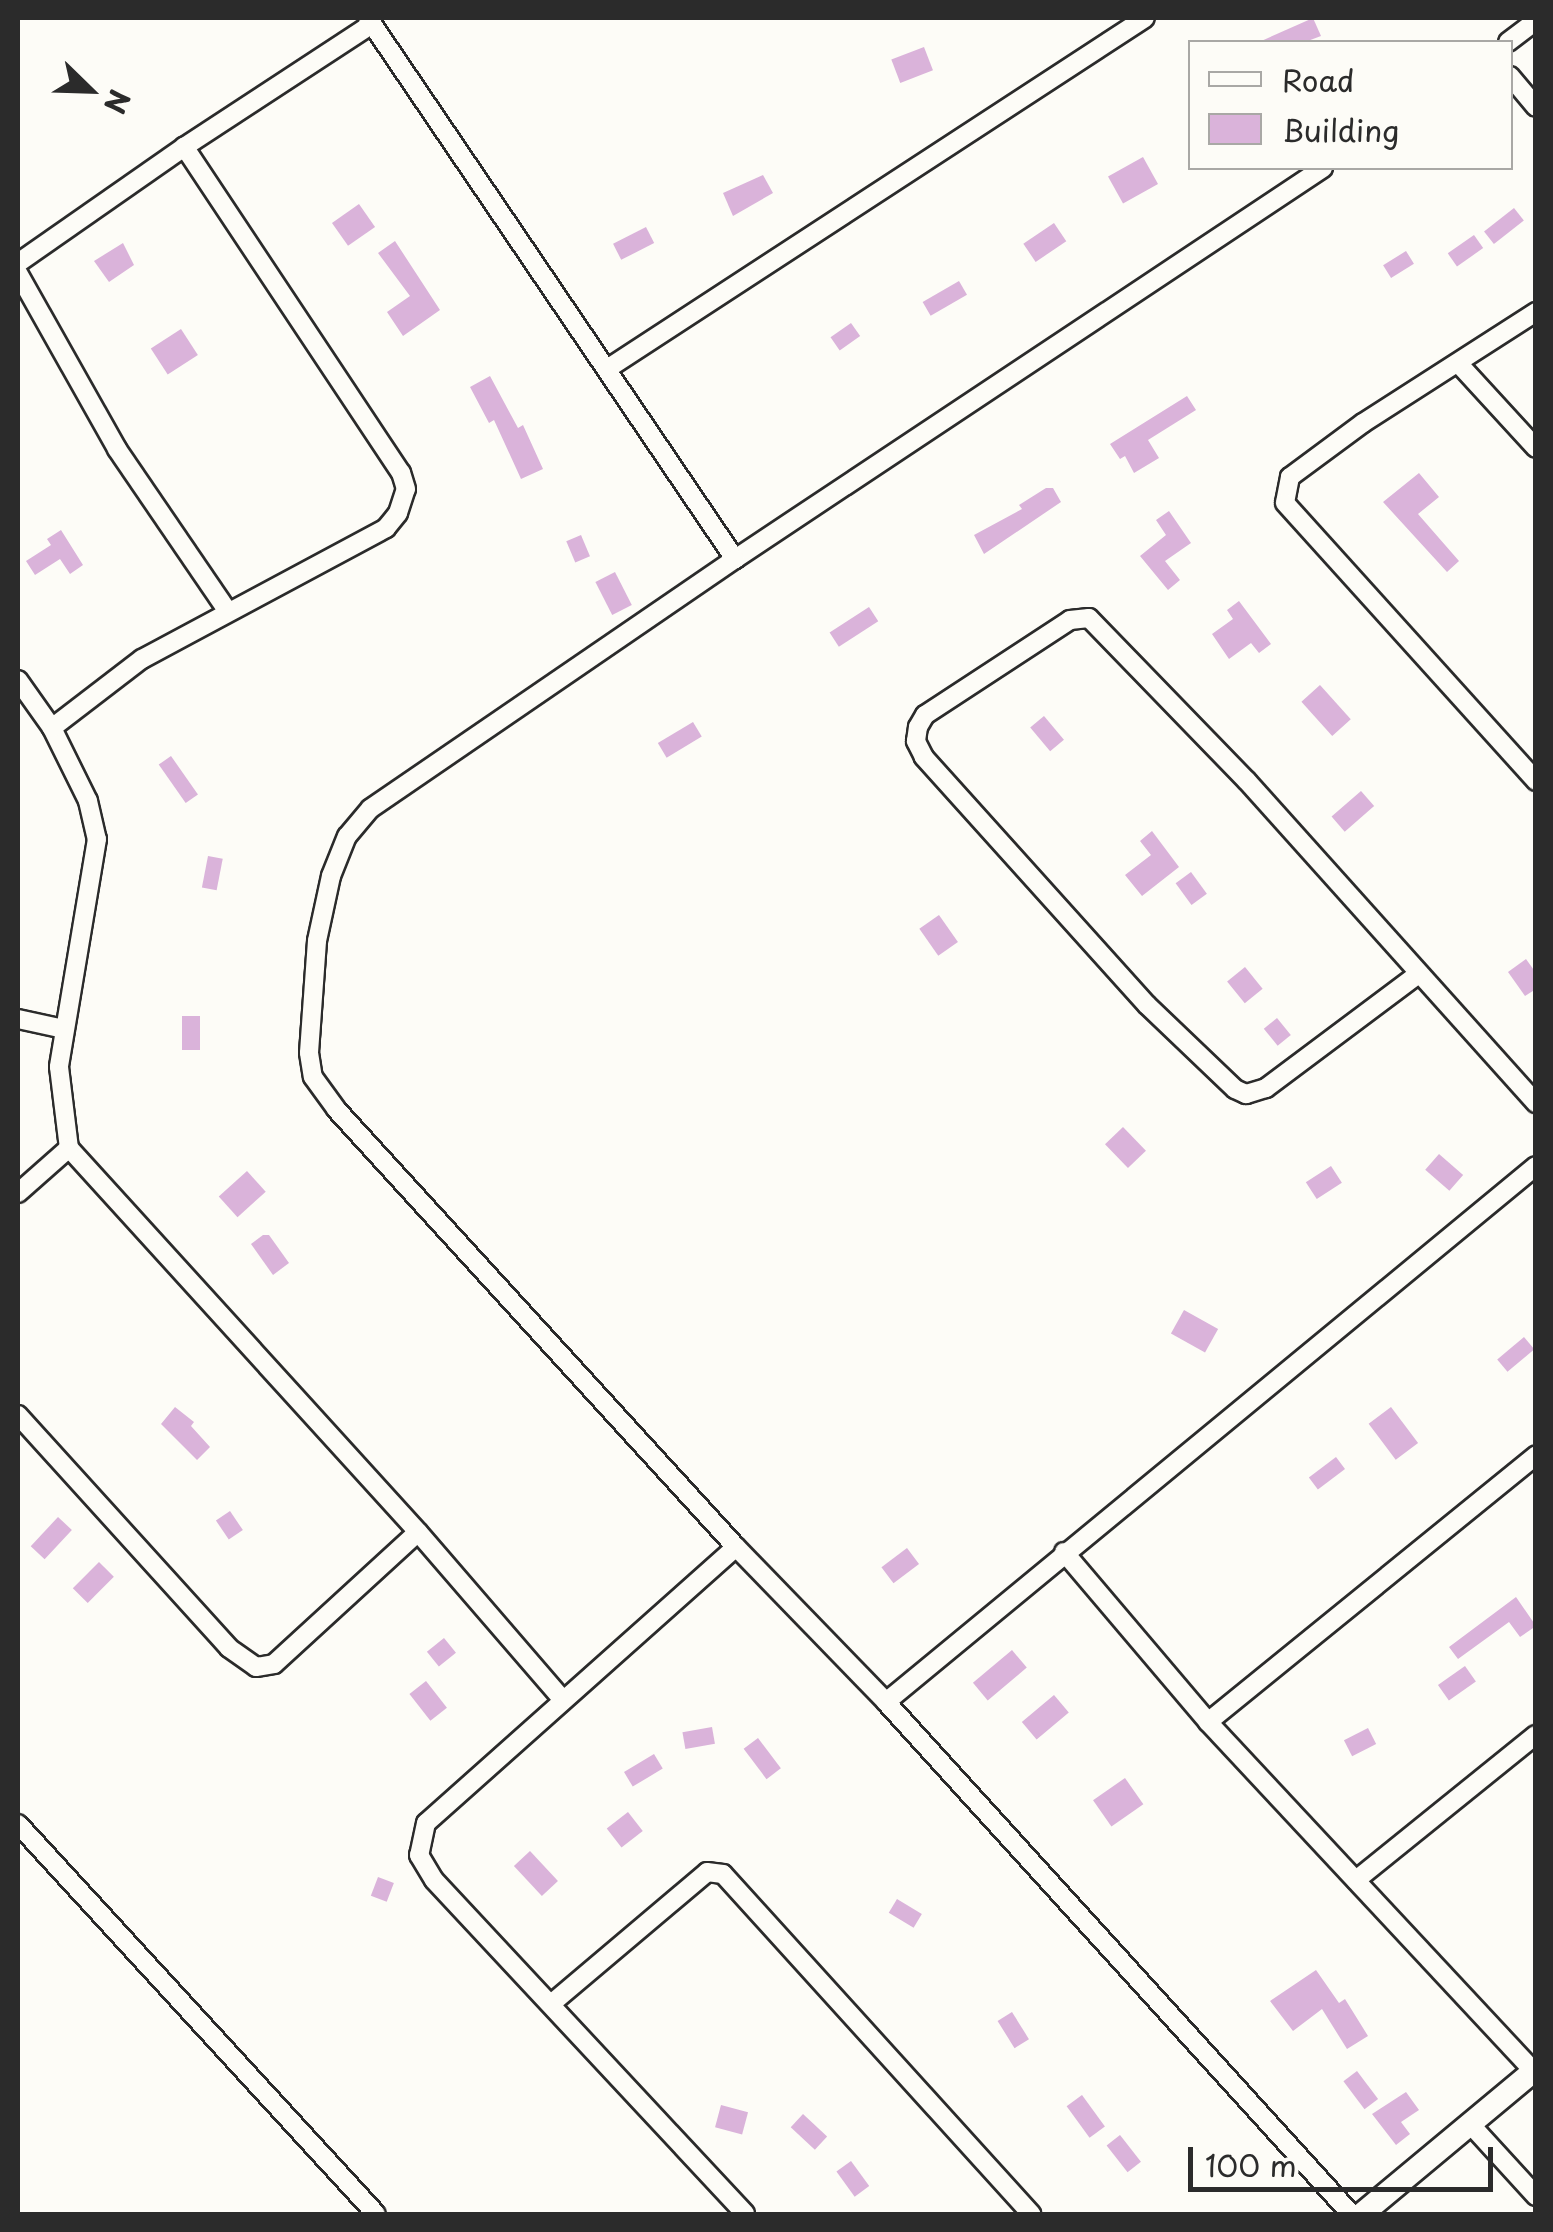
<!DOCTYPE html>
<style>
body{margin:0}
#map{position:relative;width:1553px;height:2232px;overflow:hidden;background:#fdfcf7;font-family:"Playpen Sans",sans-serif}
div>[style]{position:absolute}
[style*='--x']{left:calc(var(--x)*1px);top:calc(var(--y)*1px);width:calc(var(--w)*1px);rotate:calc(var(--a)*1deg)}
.building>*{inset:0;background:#dab3da;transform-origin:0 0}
.roads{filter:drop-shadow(2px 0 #2b2b2b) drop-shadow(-2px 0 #2b2b2b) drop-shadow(0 2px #2b2b2b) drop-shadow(0 -2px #2b2b2b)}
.minor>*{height:18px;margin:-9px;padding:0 9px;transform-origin:9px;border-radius:9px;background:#fdfcf7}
.tertiary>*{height:22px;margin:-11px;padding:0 11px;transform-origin:11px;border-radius:11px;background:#fdfcf7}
span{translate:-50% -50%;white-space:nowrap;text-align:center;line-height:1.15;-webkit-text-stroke:8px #fdfcf7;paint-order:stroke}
.frame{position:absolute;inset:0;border:20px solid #2b2b2b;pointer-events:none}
.legend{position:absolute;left:1188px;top:40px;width:325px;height:130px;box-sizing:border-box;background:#fdfcf7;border:2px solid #a9a8a5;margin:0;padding:12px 18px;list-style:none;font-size:30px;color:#2b2b2b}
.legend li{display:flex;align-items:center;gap:20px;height:50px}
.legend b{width:50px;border:2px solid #a9a8a5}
.north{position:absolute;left:40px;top:40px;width:100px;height:100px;-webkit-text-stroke:8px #fdfcf7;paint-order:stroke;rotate:113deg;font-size:28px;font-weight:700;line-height:40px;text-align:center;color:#2b2b2b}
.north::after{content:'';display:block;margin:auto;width:35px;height:45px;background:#2b2b2b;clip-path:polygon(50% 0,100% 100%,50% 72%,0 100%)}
.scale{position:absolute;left:1188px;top:2147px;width:305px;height:45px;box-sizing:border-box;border:5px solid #2b2b2b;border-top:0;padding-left:12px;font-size:30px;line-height:35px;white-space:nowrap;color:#2b2b2b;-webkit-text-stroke:8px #fdfcf7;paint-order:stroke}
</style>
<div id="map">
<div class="building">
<div style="clip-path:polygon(1313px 18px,1321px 36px,1305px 42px,1259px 42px)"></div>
<div style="left:924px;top:47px;width:25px;height:35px;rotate:69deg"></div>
<div style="left:1143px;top:157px;width:31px;height:40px;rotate:61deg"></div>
<div style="clip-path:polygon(763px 175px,773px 193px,733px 216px,723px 193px)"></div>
<div style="left:359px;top:204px;width:28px;height:33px;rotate:55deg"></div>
<div style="left:1514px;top:208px;width:16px;height:38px;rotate:52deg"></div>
<div style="left:1054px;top:223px;width:22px;height:37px;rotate:56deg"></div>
<div style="left:646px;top:227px;width:18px;height:37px;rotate:63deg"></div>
<div style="left:1474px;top:235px;width:16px;height:32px;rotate:55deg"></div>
<div style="clip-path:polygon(395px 241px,440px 310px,403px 336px,387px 312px,410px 296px,378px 253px)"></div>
<div style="clip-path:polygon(123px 243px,134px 265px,109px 282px,94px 261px)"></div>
<div style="left:1406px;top:251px;width:15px;height:27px;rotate:58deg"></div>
<div style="left:959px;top:281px;width:16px;height:42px;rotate:60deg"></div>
<div style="left:851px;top:323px;width:16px;height:25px;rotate:55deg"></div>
<div style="left:181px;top:329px;width:31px;height:36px;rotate:57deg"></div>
<div style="clip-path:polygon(490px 376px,518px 428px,523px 425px,543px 469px,521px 479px,494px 420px,489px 423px,470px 387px)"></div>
<div style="clip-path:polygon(1187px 396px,1196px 410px,1148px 440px,1159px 458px,1134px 473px,1125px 456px,1120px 459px,1110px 444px)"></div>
<div style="clip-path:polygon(1419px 473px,1439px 497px,1418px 514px,1459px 561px,1447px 572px,1383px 502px)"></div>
<div style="clip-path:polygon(1046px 488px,1053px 488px,1061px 502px,984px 554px,974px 535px,1022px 509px,1019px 505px)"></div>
<div style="clip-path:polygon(1169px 511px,1191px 543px,1165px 561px,1180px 580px,1168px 590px,1140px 556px,1166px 535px,1156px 520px)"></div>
<div style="clip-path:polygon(61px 530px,83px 565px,70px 574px,60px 559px,35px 575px,26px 561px,51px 545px,47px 539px)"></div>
<div style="left:581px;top:535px;width:23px;height:16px;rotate:67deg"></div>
<div style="left:615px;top:572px;width:37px;height:22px;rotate:63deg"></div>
<div style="clip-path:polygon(1239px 601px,1271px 644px,1259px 653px,1251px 643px,1229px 659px,1212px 634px,1233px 619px,1227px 610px)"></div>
<div style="left:869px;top:607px;width:17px;height:47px;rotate:57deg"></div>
<div style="left:1320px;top:685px;width:46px;height:25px;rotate:48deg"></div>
<div style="left:1044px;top:716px;width:31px;height:18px;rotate:50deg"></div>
<div style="left:693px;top:722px;width:17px;height:41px;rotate:59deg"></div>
<div style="left:171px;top:756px;width:47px;height:15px;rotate:55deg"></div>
<div style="left:1361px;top:791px;width:20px;height:39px;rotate:49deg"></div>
<div style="clip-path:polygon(1152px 831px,1179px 867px,1142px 896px,1125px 875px,1151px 855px,1140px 841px)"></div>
<div style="left:208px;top:856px;width:15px;height:32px;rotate:11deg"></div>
<div style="left:1191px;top:872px;width:27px;height:19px;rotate:54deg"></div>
<div style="left:939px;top:915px;width:33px;height:24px;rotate:55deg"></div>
<div style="clip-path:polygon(1526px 959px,1536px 973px,1536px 989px,1525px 996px,1508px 972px)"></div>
<div style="left:1245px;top:967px;width:28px;height:23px;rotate:51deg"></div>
<div style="left:182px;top:1016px;width:18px;height:34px"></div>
<div style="left:1277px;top:1018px;width:22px;height:17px;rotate:51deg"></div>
<div style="left:1123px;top:1127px;width:33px;height:25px;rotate:46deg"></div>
<div style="left:1439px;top:1154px;width:32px;height:21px;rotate:41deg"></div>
<div style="left:1331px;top:1166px;width:20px;height:30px;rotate:57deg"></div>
<div style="left:247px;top:1171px;width:28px;height:38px;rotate:48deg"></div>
<div style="clip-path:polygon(263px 1235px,269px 1235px,289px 1263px,273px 1275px,251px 1244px)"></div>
<div style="left:1184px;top:1310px;width:39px;height:27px;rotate:29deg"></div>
<div style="left:1524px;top:1337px;width:16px;height:35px;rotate:50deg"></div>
<div style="clip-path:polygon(175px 1407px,194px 1422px,191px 1426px,210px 1447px,197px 1460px,161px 1424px)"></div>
<div style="left:1391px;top:1407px;width:45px;height:28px;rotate:53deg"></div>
<div style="left:1336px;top:1457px;width:15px;height:34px;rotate:53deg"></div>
<div style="left:230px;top:1511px;width:23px;height:17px;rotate:56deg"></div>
<div style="left:58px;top:1517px;width:19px;height:40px;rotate:43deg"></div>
<div style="left:907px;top:1548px;width:20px;height:32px;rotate:53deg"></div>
<div style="left:99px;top:1562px;width:21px;height:37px;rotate:45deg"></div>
<div style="clip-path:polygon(1516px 1597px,1536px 1626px,1520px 1637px,1509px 1622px,1458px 1659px,1449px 1647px)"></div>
<div style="left:444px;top:1638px;width:19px;height:22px;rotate:51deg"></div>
<div style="left:1012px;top:1650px;width:23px;height:51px;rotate:50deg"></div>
<div style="left:1465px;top:1666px;width:19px;height:33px;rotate:55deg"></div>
<div style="left:426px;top:1681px;width:34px;height:21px;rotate:52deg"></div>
<div style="left:1054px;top:1695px;width:23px;height:42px;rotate:50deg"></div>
<div style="left:712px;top:1727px;width:17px;height:30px;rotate:80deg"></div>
<div style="left:1368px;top:1728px;width:18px;height:27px;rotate:63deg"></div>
<div style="left:758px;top:1738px;width:38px;height:18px;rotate:53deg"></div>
<div style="left:654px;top:1754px;width:17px;height:35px;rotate:59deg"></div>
<div style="left:1125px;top:1778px;width:32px;height:39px;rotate:55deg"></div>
<div style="left:628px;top:1812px;width:24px;height:27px;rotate:52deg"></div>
<div style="left:530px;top:1851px;width:41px;height:22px;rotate:47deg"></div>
<div style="left:378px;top:1877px;width:17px;height:20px;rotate:21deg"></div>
<div style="left:897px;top:1899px;width:29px;height:16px;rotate:31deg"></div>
<div style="clip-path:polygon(1316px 1970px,1339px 2003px,1345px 1999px,1368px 2036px,1347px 2049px,1322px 2009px,1293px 2031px,1270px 2001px)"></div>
<div style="left:1012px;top:2012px;width:32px;height:17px;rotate:58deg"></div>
<div style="left:1357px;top:2071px;width:35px;height:17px;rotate:53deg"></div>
<div style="clip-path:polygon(1406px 2092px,1419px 2110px,1401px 2122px,1410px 2134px,1396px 2145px,1372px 2114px)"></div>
<div style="left:1082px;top:2095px;width:39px;height:19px;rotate:54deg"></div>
<div style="left:721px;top:2105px;width:28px;height:23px;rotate:15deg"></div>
<div style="left:803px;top:2114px;width:33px;height:18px;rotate:43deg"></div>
<div style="left:1120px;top:2135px;width:34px;height:17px;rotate:52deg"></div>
<div style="left:851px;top:2161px;width:31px;height:18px;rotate:54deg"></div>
</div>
<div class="roads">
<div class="minor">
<div style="--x:368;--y:18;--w:654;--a:55.85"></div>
<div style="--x:1508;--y:42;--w:35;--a:-37"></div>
<div style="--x:1510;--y:76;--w:40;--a:50"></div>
<div style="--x:1323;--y:168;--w:706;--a:146.38"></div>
<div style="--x:735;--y:559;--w:442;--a:145.6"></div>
<div style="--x:370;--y:809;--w:35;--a:130"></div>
<div style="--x:347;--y:836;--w:43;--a:111.8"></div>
<div style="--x:331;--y:876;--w:66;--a:102.2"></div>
<div style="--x:317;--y:941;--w:112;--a:94.1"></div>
<div style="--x:309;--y:1053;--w:24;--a:81"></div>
<div style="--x:313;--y:1077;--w:39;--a:54"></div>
<div style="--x:336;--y:1109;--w:593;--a:47.6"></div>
<div style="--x:736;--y:1547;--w:216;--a:45.9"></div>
<div style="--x:886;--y:1702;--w:692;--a:47.75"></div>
<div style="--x:18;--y:263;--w:203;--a:-34.9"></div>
<div style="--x:184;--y:147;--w:225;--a:-33.2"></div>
<div style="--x:18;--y:273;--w:202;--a:60.6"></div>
<div style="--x:117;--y:449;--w:197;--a:55.7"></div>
<div style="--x:1536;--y:312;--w:206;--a:147.3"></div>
<div style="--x:1363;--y:423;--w:91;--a:143.5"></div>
<div style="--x:1290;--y:477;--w:26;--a:101"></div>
<div style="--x:1285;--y:503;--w:375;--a:47.9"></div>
<div style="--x:1458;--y:363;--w:115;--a:47.5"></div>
<div style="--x:607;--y:369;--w:642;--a:-33.12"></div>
<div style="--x:18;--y:680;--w:59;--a:54.7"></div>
<div style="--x:52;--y:728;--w:81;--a:63.7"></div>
<div style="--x:88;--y:801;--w:39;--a:77"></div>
<div style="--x:97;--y:839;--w:231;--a:99.5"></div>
<div style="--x:59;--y:1067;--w:82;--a:83"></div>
<div style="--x:69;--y:1148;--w:519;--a:47.73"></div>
<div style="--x:418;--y:1532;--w:222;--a:49.2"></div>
<div style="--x:52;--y:728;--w:113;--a:-37.5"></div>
<div style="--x:142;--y:659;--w:277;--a:-28.2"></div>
<div style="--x:386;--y:528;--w:19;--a:-51"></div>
<div style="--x:398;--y:513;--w:25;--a:-72"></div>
<div style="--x:406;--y:489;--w:17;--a:-107"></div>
<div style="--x:401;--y:473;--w:392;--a:-123.6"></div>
<div style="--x:1417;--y:975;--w:189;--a:143.2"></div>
<div style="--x:1266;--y:1088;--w:21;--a:163"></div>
<div style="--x:1246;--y:1094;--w:12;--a:-156"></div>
<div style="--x:1235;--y:1089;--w:122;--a:-136.3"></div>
<div style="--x:1147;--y:1005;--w:334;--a:-132"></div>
<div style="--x:924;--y:757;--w:18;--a:-117"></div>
<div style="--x:916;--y:741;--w:14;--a:-82"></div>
<div style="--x:918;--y:727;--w:14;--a:-60"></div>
<div style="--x:925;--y:715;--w:173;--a:-33.2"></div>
<div style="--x:1070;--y:620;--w:19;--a:-6"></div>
<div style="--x:1089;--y:618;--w:227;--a:45.9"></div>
<div style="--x:1247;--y:781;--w:433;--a:48.1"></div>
<div style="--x:18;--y:1019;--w:47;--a:12.3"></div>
<div style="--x:18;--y:1193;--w:68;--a:-41.4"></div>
<div style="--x:18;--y:1415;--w:314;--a:47.8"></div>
<div style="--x:229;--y:1648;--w:33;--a:35"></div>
<div style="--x:256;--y:1667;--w:18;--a:-9"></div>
<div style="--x:274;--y:1664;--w:195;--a:-42.5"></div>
<div style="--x:736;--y:1547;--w:415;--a:138.3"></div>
<div style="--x:426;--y:1823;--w:33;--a:102"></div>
<div style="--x:419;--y:1855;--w:29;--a:59"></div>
<div style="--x:434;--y:1880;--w:456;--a:47"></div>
<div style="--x:1064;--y:1552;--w:223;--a:49.7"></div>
<div style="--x:1208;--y:1722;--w:478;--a:47"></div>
<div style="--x:886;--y:1702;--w:842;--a:-39.51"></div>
<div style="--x:1208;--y:1722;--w:423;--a:-39.1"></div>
<div style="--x:18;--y:1824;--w:529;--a:47.45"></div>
<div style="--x:1356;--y:1880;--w:231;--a:-38.9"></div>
<div style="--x:551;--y:2004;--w:204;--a:-40.2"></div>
<div style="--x:707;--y:1872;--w:16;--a:7"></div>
<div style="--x:723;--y:1874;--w:459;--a:47.8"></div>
<div style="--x:1472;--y:2126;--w:95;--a:47.6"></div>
</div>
<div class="tertiary">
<div style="--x:1362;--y:2214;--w:226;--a:-39.8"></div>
</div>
</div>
<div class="frame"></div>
<ul class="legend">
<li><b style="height:12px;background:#fdfcf7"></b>Road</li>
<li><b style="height:28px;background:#dab3da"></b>Building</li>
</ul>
<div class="north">N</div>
<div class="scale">100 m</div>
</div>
